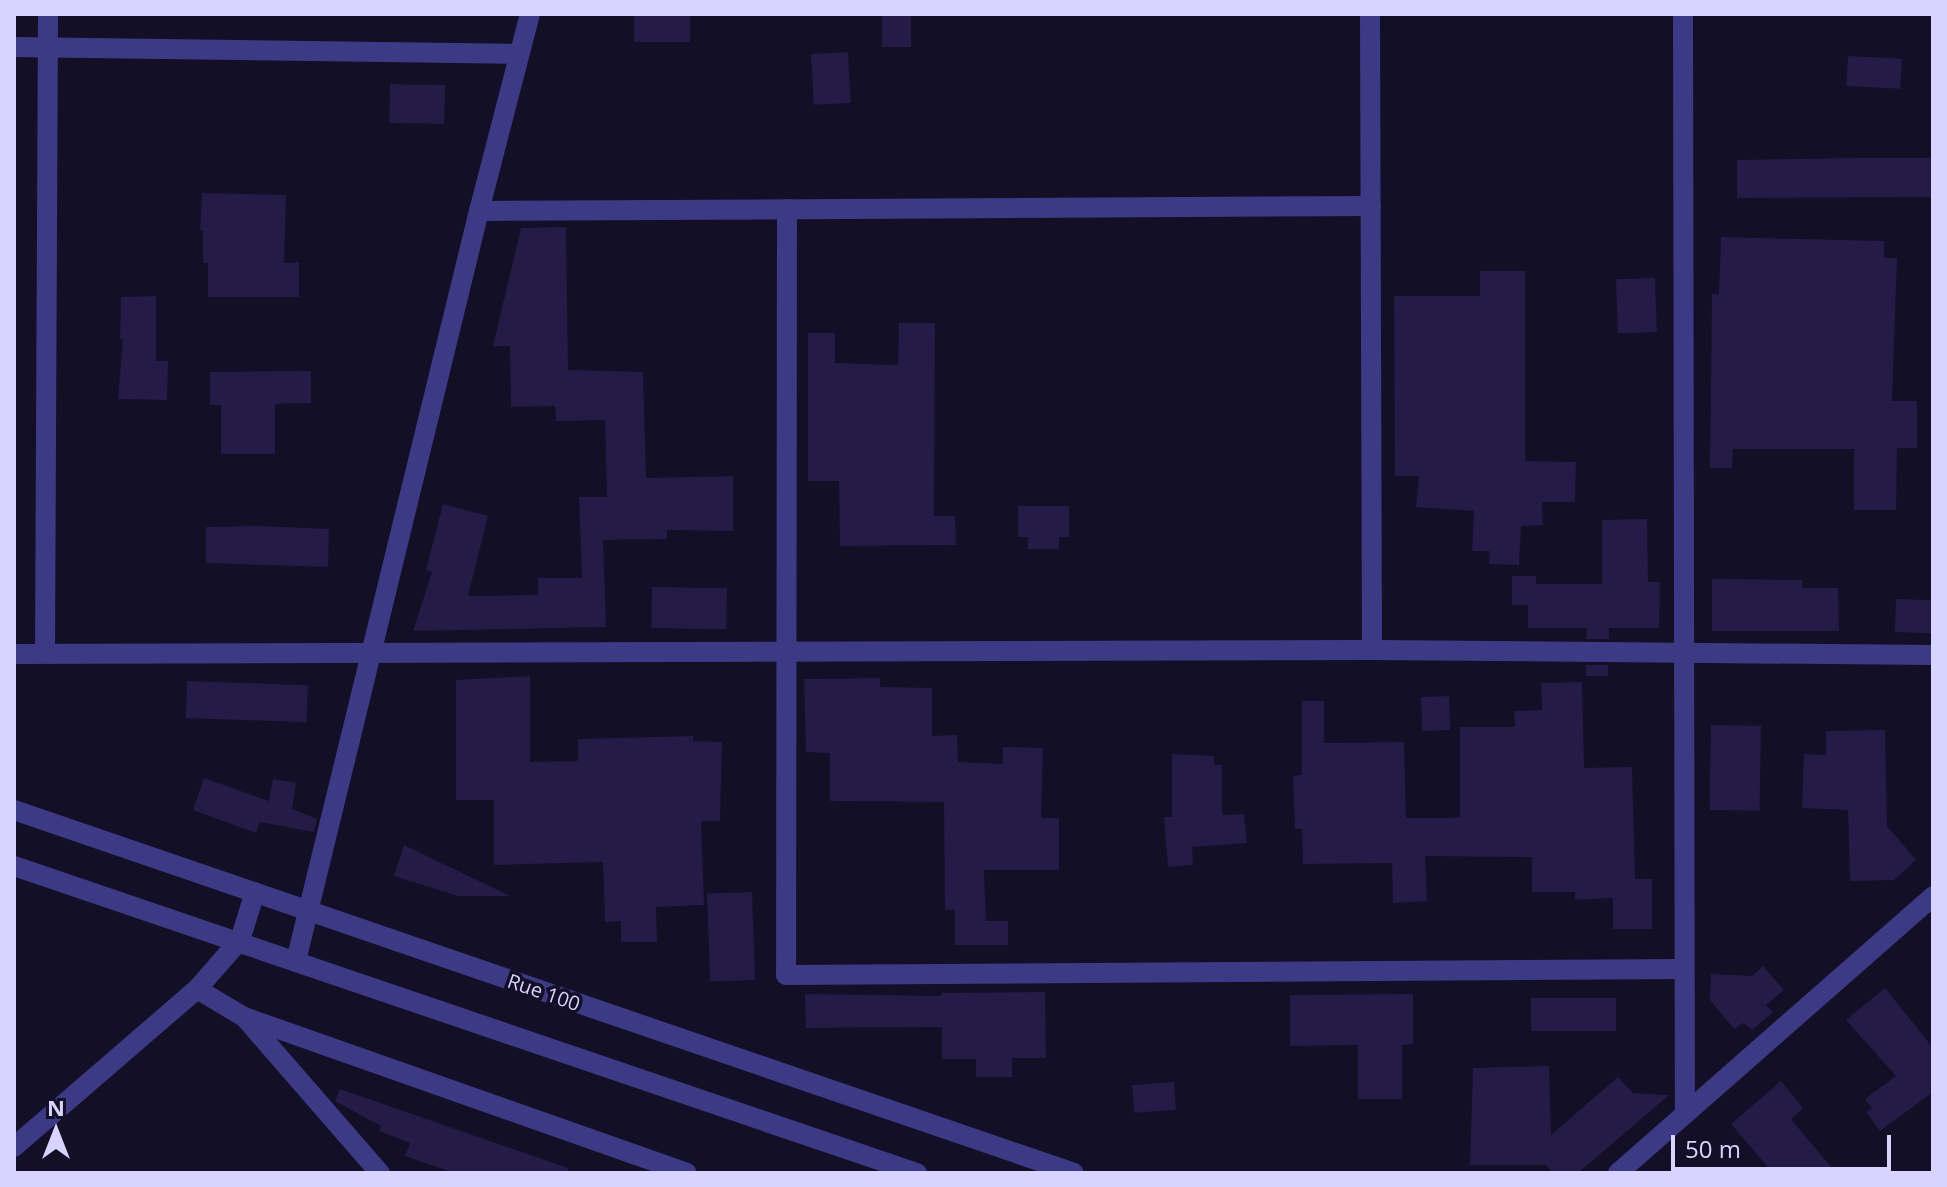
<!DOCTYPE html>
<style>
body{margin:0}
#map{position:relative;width:1947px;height:1187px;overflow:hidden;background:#130f26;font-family:"Open Sans",sans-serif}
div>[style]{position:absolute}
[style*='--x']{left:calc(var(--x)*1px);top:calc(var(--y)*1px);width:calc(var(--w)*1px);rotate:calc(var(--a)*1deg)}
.building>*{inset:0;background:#241b47;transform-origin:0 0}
.minor>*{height:20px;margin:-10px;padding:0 10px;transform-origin:10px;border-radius:10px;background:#3d3a85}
.tertiary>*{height:20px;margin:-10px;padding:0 10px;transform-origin:10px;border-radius:10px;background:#3d3a85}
span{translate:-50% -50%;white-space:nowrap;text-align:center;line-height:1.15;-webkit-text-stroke:7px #130f26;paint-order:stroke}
.street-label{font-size:20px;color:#d9d4ff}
.frame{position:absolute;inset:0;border:16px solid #d9d4ff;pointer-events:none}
.north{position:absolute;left:16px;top:1091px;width:80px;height:80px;-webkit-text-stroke:6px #130f26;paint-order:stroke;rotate:0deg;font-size:22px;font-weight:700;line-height:32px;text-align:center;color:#d9d4ff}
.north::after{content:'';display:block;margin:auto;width:28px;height:36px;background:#d9d4ff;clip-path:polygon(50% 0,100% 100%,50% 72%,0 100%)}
.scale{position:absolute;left:1671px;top:1135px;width:220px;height:36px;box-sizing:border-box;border:4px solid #d9d4ff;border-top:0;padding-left:10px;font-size:24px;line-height:28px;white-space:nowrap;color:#d9d4ff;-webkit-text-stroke:6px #130f26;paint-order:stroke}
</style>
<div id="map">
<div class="building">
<div style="left:634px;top:14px;width:56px;height:28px"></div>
<div style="left:882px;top:14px;width:29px;height:33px"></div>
<div style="left:848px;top:52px;width:51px;height:37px;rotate:87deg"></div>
<div style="left:1848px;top:56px;width:54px;height:30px;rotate:3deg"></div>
<div style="left:390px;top:84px;width:55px;height:39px;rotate:1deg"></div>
<div style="clip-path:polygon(1851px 158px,1933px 158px,1933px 197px,1737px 198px,1737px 160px)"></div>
<div style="clip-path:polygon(202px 193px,286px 195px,284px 263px,299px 262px,299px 297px,208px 297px,208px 263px,203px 263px,203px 230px,200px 230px)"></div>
<div style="clip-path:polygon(566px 227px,568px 370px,643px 372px,646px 478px,733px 476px,733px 531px,667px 530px,667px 539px,603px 540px,606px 627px,413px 631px,432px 572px,426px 570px,443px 504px,488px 516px,468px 596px,538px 595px,538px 578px,582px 578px,579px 497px,607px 497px,605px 420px,556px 421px,555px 406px,511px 407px,510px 346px,493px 346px,521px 228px)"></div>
<div style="clip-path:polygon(1721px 237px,1884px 241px,1884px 258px,1897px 258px,1892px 401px,1917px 401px,1917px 448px,1897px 448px,1896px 510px,1854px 510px,1854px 449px,1733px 449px,1732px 468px,1710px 468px,1712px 294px,1719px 294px)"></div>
<div style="clip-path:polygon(1480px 271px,1525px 271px,1525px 461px,1576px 462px,1575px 502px,1542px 502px,1543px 525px,1521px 526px,1519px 565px,1489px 564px,1490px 551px,1472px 551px,1474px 511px,1416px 507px,1419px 476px,1395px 476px,1394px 296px,1480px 296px)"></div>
<div style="left:1655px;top:278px;width:54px;height:39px;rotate:88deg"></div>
<div style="clip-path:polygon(156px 296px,156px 361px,168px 361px,167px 400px,118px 399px,123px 339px,120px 339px,121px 297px)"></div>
<div style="clip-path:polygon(899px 323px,935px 323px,934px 516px,955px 516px,956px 545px,840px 546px,839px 481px,808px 481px,808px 333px,835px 333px,835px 363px,898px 365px)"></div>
<div style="clip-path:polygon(311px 371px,311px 403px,275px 404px,275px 454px,221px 454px,221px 405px,210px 405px,210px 372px)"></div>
<div style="clip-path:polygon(1018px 506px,1069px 506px,1069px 537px,1059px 537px,1059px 549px,1028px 549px,1028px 537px,1018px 537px)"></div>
<div style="clip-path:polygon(1647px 519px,1648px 582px,1660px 582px,1659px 628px,1609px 628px,1609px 639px,1586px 639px,1587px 628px,1528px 628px,1528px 605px,1512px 605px,1512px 576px,1536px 576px,1536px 584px,1602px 584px,1602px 520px)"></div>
<div style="clip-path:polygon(258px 526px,329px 529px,328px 567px,206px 563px,206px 527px)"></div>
<div style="clip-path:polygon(1712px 579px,1802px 580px,1802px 588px,1838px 588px,1839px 631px,1712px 631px)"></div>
<div style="left:652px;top:587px;width:75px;height:41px;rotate:1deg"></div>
<div style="left:1896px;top:599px;width:37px;height:33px;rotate:2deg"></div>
<div style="left:1586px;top:665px;width:22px;height:11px"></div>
<div style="clip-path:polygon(530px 676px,530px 762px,578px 761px,578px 739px,693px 736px,693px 741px,722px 742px,720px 821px,701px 821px,704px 905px,656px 907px,657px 942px,621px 942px,621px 921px,605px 922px,603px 862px,494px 865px,494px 800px,456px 800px,456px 680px)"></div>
<div style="clip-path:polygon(880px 678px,880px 687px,932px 688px,932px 736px,957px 735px,958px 762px,1003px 764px,1003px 747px,1043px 748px,1041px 818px,1059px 818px,1059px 870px,984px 870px,986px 921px,1008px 921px,1008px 945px,955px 945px,955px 910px,945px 910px,944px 802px,830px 801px,830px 753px,806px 752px,804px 679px)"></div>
<div style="left:187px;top:681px;width:121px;height:37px;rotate:2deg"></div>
<div style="clip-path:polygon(1582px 682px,1584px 768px,1632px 767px,1635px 879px,1652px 879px,1652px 929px,1613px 929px,1613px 898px,1575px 900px,1575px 892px,1532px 892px,1532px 857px,1425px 856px,1427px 901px,1393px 903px,1392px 863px,1303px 864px,1302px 829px,1295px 829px,1293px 776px,1302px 775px,1302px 701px,1324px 701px,1324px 743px,1404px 742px,1406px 818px,1451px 818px,1460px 817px,1460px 727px,1515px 727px,1514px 711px,1542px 710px,1541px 683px)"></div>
<div style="left:1449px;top:696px;width:34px;height:28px;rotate:88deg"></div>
<div style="left:1711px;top:725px;width:50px;height:85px;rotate:1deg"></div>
<div style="clip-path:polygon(1885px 730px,1887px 826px,1916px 860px,1894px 880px,1850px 881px,1848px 810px,1802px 808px,1804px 754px,1826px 755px,1826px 731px)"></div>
<div style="clip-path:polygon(1172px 754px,1214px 756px,1214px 765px,1222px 765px,1222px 815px,1244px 814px,1247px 843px,1192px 847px,1193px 865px,1168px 867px,1164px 817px,1172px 817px)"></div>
<div style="clip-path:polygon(204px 778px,269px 801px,273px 779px,296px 783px,292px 809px,317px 819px,314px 832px,260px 822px,256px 833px,193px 810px)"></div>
<div style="clip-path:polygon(404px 845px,510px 896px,458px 896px,394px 876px)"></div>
<div style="left:752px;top:892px;width:88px;height:45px;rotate:88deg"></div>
<div style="clip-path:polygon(1763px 966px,1784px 990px,1766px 1005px,1773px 1012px,1752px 1030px,1743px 1023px,1734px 1029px,1710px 1000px,1711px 974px,1752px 976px)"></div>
<div style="clip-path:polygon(1885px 988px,1933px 1048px,1933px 1092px,1880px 1131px,1866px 1112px,1872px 1108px,1865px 1099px,1896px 1076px,1846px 1020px)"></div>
<div style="clip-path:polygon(1045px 992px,1046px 1058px,1012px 1058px,1012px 1077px,976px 1077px,976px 1059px,942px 1059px,942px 1027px,806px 1028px,805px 994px,941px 996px,941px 993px)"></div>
<div style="clip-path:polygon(1413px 994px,1413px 1044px,1402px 1045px,1402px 1099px,1358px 1099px,1358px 1045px,1290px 1046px,1290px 995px)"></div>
<div style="left:1531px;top:998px;width:85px;height:33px"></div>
<div style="clip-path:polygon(1549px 1066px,1551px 1135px,1618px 1077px,1633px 1093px,1669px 1095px,1578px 1173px,1553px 1173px,1546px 1165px,1470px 1165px,1473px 1068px)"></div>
<div style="clip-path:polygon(1781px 1081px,1803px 1108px,1791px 1119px,1836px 1173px,1773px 1173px,1731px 1124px)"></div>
<div style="left:1174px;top:1082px;width:28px;height:42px;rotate:86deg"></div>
<div style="clip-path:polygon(340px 1089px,568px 1168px,567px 1173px,454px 1173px,405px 1156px,410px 1143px,379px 1131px,381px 1126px,335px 1101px)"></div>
</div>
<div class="minor">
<div style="--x:1370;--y:14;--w:636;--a:89.82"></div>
<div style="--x:1683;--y:14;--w:1099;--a:89.9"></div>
<div style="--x:14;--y:47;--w:505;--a:0.79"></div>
<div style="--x:787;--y:209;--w:766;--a:90.07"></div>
<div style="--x:786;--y:975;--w:898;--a:-0.38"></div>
<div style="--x:479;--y:211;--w:892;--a:-0.32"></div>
<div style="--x:45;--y:652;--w:638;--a:-89.73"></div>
<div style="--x:14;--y:654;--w:1358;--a:-0.17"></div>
<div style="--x:1372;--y:650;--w:561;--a:0.51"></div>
<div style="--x:197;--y:989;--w:55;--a:30.8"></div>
<div style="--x:244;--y:1017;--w:469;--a:19.4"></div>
<div style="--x:246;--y:1019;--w:204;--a:49"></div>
<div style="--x:14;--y:1147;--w:242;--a:-40.8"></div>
<div style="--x:197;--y:989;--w:65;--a:-48.7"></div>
<div style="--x:240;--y:940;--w:50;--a:-72.6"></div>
<div style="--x:1618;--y:1173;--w:419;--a:-41.3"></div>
</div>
<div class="tertiary">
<div style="--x:14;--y:810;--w:1120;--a:18.9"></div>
<div style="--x:14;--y:866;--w:954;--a:18.78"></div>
<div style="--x:296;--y:961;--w:772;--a:-76.29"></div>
<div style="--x:479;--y:211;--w:203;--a:-75.5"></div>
</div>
<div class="street-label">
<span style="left:544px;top:992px;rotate:19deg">Rue 100</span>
</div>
<div class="frame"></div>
<div class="north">N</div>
<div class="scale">50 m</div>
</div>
